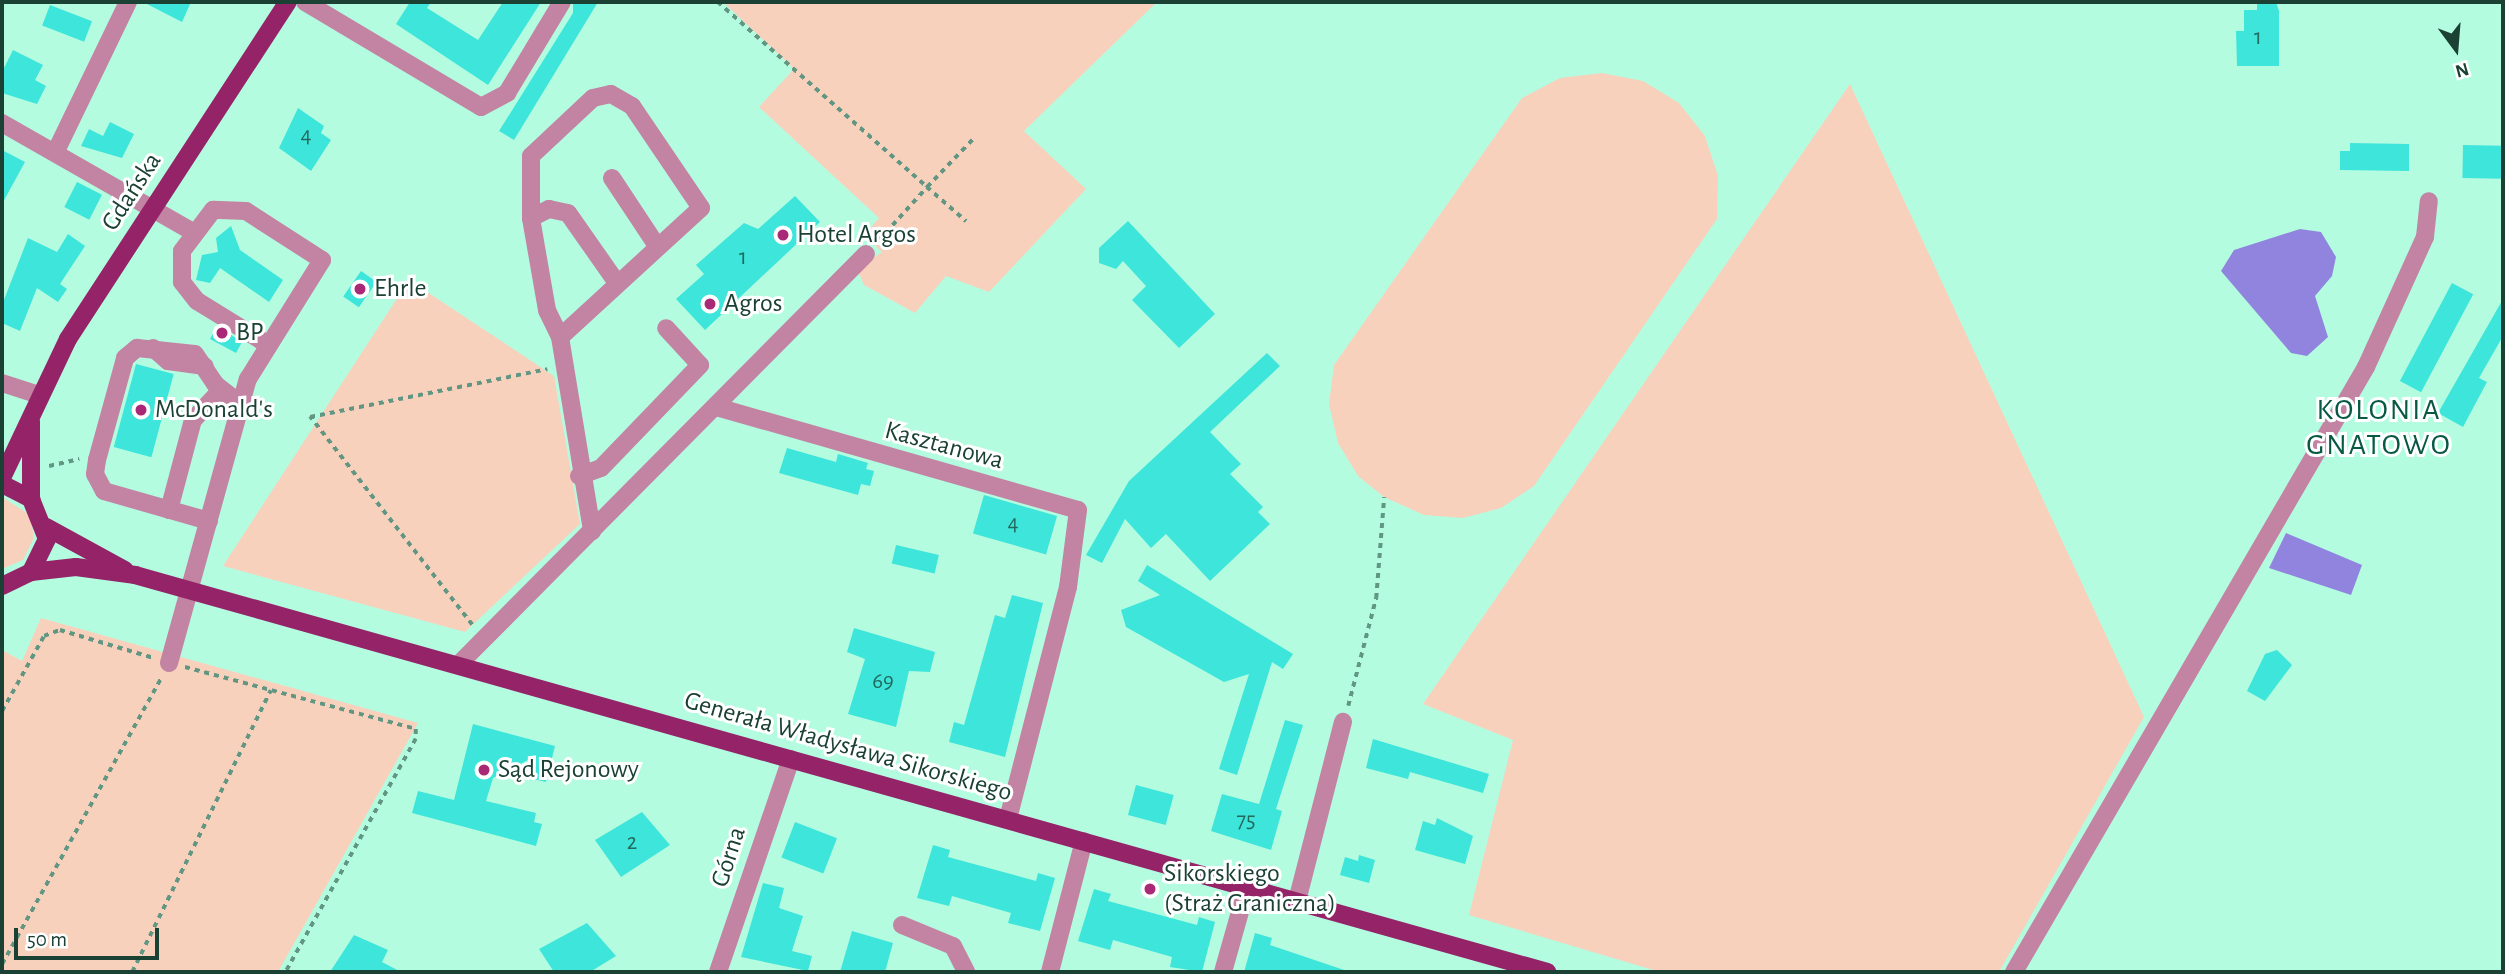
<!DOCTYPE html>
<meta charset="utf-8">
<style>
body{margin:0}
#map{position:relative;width:2505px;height:974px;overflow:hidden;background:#b4fce0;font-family:"Alegreya Sans",sans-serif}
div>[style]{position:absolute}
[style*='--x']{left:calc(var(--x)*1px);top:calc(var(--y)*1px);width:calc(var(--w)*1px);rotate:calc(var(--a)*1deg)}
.green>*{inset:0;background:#f8d1bd}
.water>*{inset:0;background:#9184df}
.building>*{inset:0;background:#3ee5db;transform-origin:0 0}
.path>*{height:3.5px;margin-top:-1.75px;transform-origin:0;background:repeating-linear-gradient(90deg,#609682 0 5px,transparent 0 10px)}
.minor>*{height:18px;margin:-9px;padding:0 9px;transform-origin:9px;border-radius:9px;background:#c384a3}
.major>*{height:18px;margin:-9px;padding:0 9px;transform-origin:9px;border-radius:9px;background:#952368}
.dots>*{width:19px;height:19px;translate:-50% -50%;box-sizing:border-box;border:4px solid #fff;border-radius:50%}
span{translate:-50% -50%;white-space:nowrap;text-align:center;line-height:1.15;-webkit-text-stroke:6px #fff;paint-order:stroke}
.number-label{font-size:23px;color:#236a5e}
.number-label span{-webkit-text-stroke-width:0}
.street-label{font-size:26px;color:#1a4134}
.poi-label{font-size:26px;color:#1a4134}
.left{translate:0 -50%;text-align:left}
.quarter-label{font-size:30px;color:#085944;letter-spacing:2px}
.frame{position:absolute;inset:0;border:4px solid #1a4134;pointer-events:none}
.north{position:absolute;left:2421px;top:14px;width:70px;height:70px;-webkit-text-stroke:5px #fff;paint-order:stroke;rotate:164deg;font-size:19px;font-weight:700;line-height:28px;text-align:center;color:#1a4134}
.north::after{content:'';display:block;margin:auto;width:24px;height:32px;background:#1a4134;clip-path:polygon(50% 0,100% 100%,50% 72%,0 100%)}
.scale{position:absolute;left:14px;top:928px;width:145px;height:32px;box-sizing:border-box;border:4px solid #1a4134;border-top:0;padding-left:9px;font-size:21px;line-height:24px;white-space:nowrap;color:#1a4134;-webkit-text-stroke:5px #fff;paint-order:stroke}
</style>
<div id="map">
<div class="green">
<div style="clip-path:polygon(723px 2px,1157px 2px,1024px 131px,1086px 189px,989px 292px,946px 276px,915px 313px,864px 285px,857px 269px,882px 252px,864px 235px,879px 218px,759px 107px,794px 69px)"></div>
<div style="clip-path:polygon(1602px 73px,1643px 81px,1679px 103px,1705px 136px,1718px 176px,1717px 219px,1534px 486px,1501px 508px,1463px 518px,1424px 515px,1384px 497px,1358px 476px,1338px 443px,1329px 404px,1334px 365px,1522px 98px,1560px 78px)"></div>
<div style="clip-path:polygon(1850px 84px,2144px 717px,1999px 972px,1660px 972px,1469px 915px,1513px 740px,1423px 704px)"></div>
<div style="clip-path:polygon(409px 280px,554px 376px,580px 524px,465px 632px,223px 566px)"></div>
<div style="clip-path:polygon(2px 497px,30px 515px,34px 538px,23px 560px,2px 569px)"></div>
<div style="clip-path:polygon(41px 618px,418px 723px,278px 972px,2px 972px,2px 650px,22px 661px)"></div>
</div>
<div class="water">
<div style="clip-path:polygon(2300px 229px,2321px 232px,2336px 257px,2332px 276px,2315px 296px,2328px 337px,2307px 356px,2291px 353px,2221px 271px,2234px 250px)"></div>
<div style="clip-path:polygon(2286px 533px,2362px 565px,2351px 595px,2269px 568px)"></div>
</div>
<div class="building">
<div style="clip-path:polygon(143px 2px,191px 2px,182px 22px)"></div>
<div style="clip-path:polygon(410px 2px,431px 2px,427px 8px,478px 40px,503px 2px,541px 2px,488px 85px,396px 24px)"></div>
<div style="clip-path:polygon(573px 2px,598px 2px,514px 140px,499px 131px,573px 13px)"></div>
<div style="clip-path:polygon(2257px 2px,2276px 2px,2279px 11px,2279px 66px,2237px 66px,2236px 31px,2244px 31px,2244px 10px,2257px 10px)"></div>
<div style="left:50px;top:5px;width:45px;height:22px;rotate:21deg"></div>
<div style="clip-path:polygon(13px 50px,43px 65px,35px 80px,46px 86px,37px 104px,2px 93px,2px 72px)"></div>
<div style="clip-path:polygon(298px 108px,324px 126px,321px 133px,331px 140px,311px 171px,279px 148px)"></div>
<div style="clip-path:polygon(110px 122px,134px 134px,122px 158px,81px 146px,89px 129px,103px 136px)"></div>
<div style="clip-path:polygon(2350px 143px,2409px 144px,2409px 171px,2340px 170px,2340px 151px,2350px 151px)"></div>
<div style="left:2463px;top:145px;width:40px;height:33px;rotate:1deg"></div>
<div style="clip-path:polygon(2px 150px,25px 162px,2px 204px)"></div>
<div style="left:77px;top:182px;width:28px;height:28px;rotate:27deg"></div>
<div style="clip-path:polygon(795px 196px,820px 222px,705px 330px,676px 299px,704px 274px,696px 265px,744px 223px,758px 229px)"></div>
<div style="clip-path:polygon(1128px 221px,1215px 314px,1179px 348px,1132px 300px,1146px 286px,1123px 261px,1116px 269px,1099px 263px,1099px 248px)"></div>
<div style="clip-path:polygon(231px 226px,240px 250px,283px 280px,269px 302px,220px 268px,210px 283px,196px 280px,202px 255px,218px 252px,216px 238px)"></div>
<div style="clip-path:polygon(68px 234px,85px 246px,60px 284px,67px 289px,58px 302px,37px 288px,20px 331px,2px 323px,2px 305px,28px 238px,57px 252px)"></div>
<div style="left:361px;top:271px;width:19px;height:31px;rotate:35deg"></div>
<div style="left:2452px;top:283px;width:24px;height:111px;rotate:28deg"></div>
<div style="clip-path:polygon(2503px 299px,2503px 336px,2479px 378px,2487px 382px,2463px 427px,2438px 413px)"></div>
<div style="clip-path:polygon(217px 326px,242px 342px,236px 353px,210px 339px)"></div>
<div style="clip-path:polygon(1267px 353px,1280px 366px,1210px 432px,1241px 464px,1230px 474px,1263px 507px,1258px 512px,1270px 524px,1210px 581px,1166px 534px,1151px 548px,1125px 519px,1102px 563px,1086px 555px,1129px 481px)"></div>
<div style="left:136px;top:364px;width:39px;height:86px;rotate:15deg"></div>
<div style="clip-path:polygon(787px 448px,836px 462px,838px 454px,868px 463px,866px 469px,874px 471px,870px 486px,861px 484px,858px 495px,779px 473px)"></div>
<div style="left:984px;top:495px;width:76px;height:40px;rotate:16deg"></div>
<div style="left:896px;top:545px;width:44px;height:19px;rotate:13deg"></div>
<div style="clip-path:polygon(1147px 565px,1293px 654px,1283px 669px,1272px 662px,1237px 775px,1219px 769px,1249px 674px,1224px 682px,1126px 627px,1121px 610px,1160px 595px,1138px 581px)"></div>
<div style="clip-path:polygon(1012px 595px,1043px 603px,1005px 757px,949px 742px,954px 722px,964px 725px,995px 615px,1005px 618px)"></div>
<div style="clip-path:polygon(854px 628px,935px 652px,930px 672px,909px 671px,896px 727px,848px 714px,865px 659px,847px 652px)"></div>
<div style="clip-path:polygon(2277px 650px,2292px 665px,2265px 701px,2247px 691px,2265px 654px)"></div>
<div style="clip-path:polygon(1285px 720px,1303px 725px,1276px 809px,1282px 811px,1271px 850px,1211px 831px,1222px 794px,1259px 804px)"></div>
<div style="clip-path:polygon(473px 724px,555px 746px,546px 782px,525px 777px,530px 759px,493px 778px,486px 801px,536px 813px,534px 822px,542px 824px,536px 846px,412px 813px,418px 791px,454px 800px)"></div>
<div style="clip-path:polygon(1373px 739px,1489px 774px,1483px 793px,1410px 772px,1408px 779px,1366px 768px)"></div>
<div style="left:1136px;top:785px;width:39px;height:31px;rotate:15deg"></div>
<div style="clip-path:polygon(642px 812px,670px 845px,621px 877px,595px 840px)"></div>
<div style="clip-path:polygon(1437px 818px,1473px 836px,1465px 864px,1415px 850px,1423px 821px,1435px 825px)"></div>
<div style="left:795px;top:822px;width:45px;height:38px;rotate:21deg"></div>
<div style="clip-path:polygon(933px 845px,950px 850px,948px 857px,1036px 881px,1038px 873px,1055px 878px,1040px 931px,1008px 923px,1011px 913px,952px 896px,949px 906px,917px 898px)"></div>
<div style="clip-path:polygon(1359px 855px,1375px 860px,1369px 883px,1340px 875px,1345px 857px,1358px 861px)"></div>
<div style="clip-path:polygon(763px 883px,784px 888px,779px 908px,803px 916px,792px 951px,812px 956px,808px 971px,741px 957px)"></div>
<div style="clip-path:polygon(1094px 889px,1111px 894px,1108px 901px,1197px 925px,1199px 917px,1215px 922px,1202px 972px,1170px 967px,1172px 957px,1113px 940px,1110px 950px,1078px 941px)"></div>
<div style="clip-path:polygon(587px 923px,616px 956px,590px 972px,554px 972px,539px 949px)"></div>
<div style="clip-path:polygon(852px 931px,893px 943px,885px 972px,840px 972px)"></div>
<div style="clip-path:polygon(1255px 933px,1272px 938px,1270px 945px,1350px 972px,1244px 972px)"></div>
<div style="clip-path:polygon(354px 935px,388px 950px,382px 962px,401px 972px,330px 972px)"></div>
</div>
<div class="path">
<div style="--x:718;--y:2;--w:279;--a:41.5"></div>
<div style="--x:927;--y:187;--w:68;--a:-46.2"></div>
<div style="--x:879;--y:240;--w:72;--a:-47.8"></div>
<div style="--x:927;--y:187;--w:52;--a:41.1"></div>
<div style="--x:49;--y:466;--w:31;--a:-13"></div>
<div style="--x:472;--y:625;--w:264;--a:-127.9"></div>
<div style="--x:310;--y:417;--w:242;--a:-11.4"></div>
<div style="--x:185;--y:667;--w:239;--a:15"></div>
<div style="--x:416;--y:729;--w:10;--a:90"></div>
<div style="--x:416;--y:739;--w:267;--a:119.2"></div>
<div style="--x:1348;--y:706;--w:112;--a:-75.5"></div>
<div style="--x:1376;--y:598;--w:101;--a:-85.5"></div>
<div style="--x:2;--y:711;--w:86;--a:-60.8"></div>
<div style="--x:44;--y:636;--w:17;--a:-21"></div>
<div style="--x:60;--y:630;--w:98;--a:16.6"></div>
<div style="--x:2;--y:964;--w:327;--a:-60.9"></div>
<div style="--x:132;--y:972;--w:314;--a:-63.8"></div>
</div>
<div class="minor">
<div style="--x:305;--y:2;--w:205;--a:30.8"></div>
<div style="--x:481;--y:107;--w:30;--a:-28"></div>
<div style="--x:507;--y:93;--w:106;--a:-58.9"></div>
<div style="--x:2;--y:123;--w:220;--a:29.7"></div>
<div style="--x:56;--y:151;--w:165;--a:-64.2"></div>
<div style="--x:612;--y:178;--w:82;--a:56.5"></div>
<div style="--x:531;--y:218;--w:20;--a:-27"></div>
<div style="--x:549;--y:209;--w:19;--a:12"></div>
<div style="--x:568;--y:213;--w:85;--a:55"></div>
<div style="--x:560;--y:337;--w:30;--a:-116"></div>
<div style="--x:547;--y:310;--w:93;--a:-99.9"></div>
<div style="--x:531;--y:218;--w:62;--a:-90"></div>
<div style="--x:531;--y:156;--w:85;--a:-43.1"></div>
<div style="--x:593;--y:98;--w:18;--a:-13"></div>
<div style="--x:611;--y:94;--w:24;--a:30"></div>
<div style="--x:632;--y:106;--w:123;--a:55.9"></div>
<div style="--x:701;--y:208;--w:191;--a:137.5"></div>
<div style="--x:560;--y:337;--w:197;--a:80.6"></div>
<div style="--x:153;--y:348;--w:20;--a:41"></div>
<div style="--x:168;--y:361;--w:37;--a:8"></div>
<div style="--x:2;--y:383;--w:39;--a:18"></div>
<div style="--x:720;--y:408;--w:372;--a:15.9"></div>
<div style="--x:1078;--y:510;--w:78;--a:97.4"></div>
<div style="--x:1068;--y:587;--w:240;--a:104.5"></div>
<div style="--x:579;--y:476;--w:23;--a:-20"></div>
<div style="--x:601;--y:468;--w:143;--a:-46.1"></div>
<div style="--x:700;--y:365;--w:50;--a:-132.6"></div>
<div style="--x:169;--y:510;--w:93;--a:-75.1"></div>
<div style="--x:193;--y:420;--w:41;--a:-47"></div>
<div style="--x:209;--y:521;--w:109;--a:-164.1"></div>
<div style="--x:104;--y:491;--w:19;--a:-118"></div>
<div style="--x:95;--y:474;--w:14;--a:-82"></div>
<div style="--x:97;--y:460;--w:106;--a:-74.6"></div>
<div style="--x:125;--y:358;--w:16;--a:-40"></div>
<div style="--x:137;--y:348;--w:58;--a:5.9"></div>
<div style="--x:195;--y:354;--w:36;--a:56"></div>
<div style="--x:215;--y:384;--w:33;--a:38"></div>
<div style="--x:169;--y:663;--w:295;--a:-74.5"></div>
<div style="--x:248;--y:379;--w:140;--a:-58.1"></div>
<div style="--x:322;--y:260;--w:90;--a:-147.2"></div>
<div style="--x:246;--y:211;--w:33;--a:-178"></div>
<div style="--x:213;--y:210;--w:51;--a:127.1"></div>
<div style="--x:182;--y:251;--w:31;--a:90"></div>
<div style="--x:182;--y:282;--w:24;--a:52"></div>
<div style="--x:197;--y:301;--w:82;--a:31.6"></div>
<div style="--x:458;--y:665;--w:579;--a:-45.21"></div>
<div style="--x:1297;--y:901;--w:185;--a:-75.6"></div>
<div style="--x:902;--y:925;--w:55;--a:22.4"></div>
<div style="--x:953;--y:946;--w:29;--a:63"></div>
<div style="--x:718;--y:972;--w:225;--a:-71.1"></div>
<div style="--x:1050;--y:972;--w:135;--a:-75.5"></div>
<div style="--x:1223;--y:972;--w:88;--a:-74.2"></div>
<div style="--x:2014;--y:972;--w:700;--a:-59.81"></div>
<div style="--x:2366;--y:367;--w:143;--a:-65.6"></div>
<div style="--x:2425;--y:237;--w:36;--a:-84"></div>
</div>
<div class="major">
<div style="--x:31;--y:422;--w:77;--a:90"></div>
<div style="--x:2;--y:478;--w:154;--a:-64.6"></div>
<div style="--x:68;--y:339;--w:402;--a:-56.9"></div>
<div style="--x:2;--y:484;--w:33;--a:27"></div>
<div style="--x:31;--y:499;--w:43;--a:68.2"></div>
<div style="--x:47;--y:539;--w:37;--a:116"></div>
<div style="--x:31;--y:572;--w:32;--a:154"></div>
<div style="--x:46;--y:527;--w:90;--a:28.6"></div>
<div style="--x:31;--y:572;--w:45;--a:-6.3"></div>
<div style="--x:76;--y:567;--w:60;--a:7.7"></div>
<div style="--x:135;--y:575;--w:1467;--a:15.7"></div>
</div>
<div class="dots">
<div style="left:783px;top:235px;background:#aa2976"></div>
<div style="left:360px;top:289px;background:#aa2976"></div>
<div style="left:710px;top:304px;background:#aa2976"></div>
<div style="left:222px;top:333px;background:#aa2976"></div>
<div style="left:141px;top:410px;background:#aa2976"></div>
<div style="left:484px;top:770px;background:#aa2976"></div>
<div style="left:1150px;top:889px;background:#aa2976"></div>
</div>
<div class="number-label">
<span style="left:2258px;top:38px">1</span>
<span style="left:306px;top:136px">4</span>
<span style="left:743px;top:258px">1</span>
<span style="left:1013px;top:524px">4</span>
<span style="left:883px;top:682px">69</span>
<span style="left:1246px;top:821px">75</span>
<span style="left:632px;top:843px">2</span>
</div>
<div class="street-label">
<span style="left:132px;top:192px;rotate:-57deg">Gdańska</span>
<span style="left:944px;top:446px;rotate:15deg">Kasztanowa</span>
<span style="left:848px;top:747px;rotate:16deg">Generała Władysława Sikorskiego</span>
<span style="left:729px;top:857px;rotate:-72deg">Górna</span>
</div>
<div class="poi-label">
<span class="left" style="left:797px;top:235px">Hotel Argos</span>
<span class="left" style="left:374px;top:289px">Ehrle</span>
<span class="left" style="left:724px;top:304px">Agros</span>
<span class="left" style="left:236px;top:333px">BP</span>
<span class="left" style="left:155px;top:410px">McDonald's</span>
<span class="left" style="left:498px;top:770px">Sąd Rejonowy</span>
<span class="left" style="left:1164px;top:889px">Sikorskiego<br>(Straż Graniczna)</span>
</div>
<div class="quarter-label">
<span style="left:2379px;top:427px">KOLONIA<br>GNATOWO</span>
</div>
<div class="frame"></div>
<div class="north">N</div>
<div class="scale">50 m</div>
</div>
